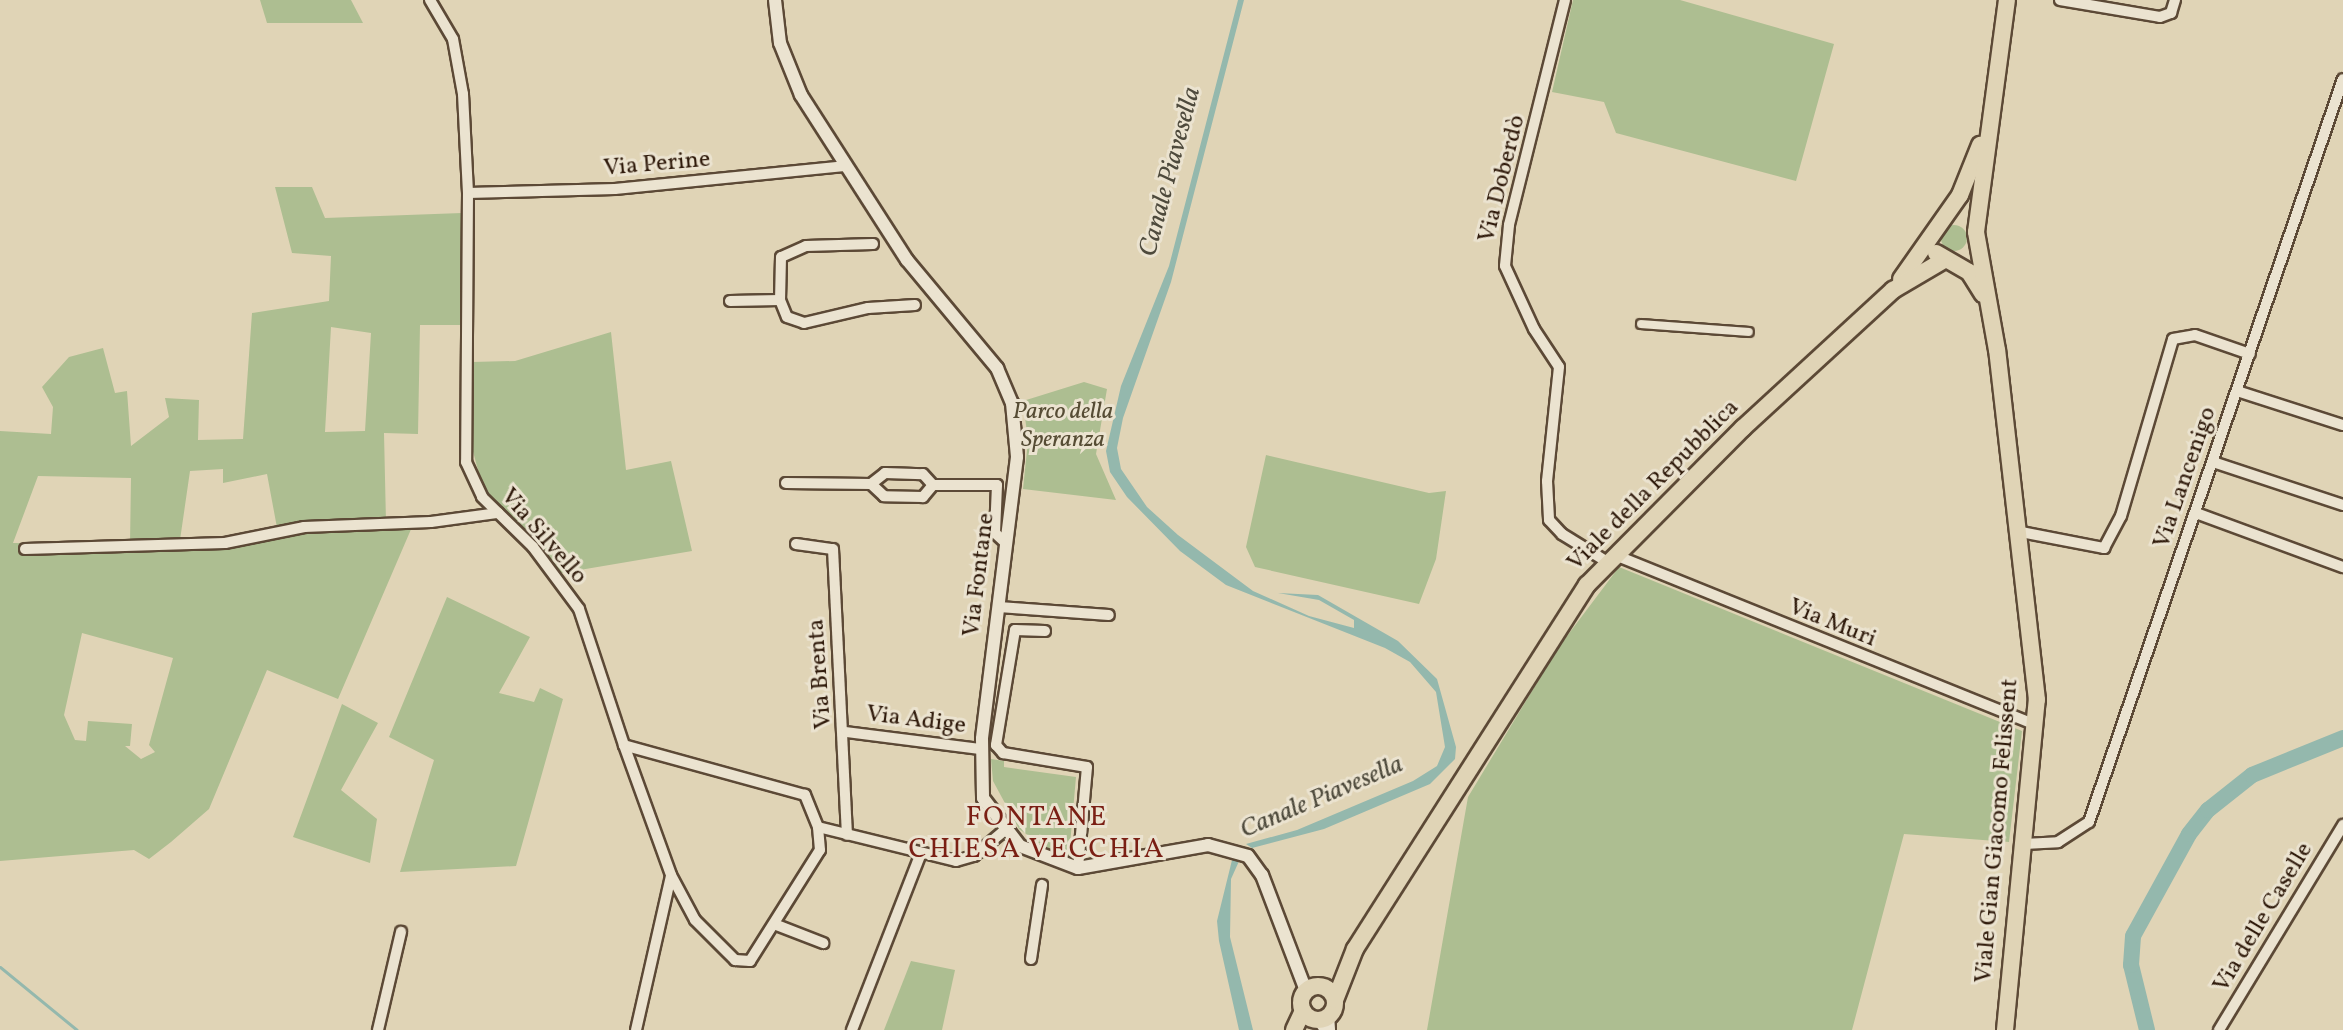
<!DOCTYPE html>
<meta charset="utf-8">
<style>
body{margin:0}
#map{position:relative;width:2343px;height:1030px;overflow:hidden;background:#e0d4b6;font-family:Vollkorn,serif}
div>[style]{position:absolute}
[style*='--x']{left:calc(var(--x)*1px);top:calc(var(--y)*1px);width:calc(var(--w)*1px);rotate:calc(var(--a)*1deg)}
.green>*{inset:0;background:#adbe91}
.round{border-radius:50%}
.water>*{inset:0;background:#94b8ad}
.stream>*{height:3px;margin:-1.5px;padding:0 1.5px;transform-origin:1.5px;border-radius:1.5px;background:#94b8ad}
.river>*{height:16px;margin:-8px;padding:0 8px;transform-origin:8px;border-radius:8px;background:#94b8ad}
.roads{filter:drop-shadow(2px 0 #5c4936) drop-shadow(-2px 0 #5c4936) drop-shadow(0 2px #5c4936) drop-shadow(0 -2px #5c4936)}
.pedestrian>*{height:8px;margin:-4px;padding:0 4px;transform-origin:4px;border-radius:4px;background:#ebe3d0}
.minor>*{height:10px;margin:-5px;padding:0 5px;transform-origin:5px;border-radius:5px;background:#ebe3d0}
.tertiary>*{height:12px;margin:-6px;padding:0 6px;transform-origin:6px;border-radius:6px;background:#ebe3d0}
.primary>*{height:16px;margin:-8px;padding:0 8px;transform-origin:8px;border-radius:8px;background:#e0d4b6}
.primary>.ring{margin:-8px;padding:0;box-sizing:content-box;background:none;border:16px solid #e0d4b6;border-radius:50%}
span{translate:-50% -50%;white-space:nowrap;text-align:center;line-height:1.15;-webkit-text-stroke:6px #ebe3d0;paint-order:stroke}
.street-label{font-size:24px;color:#301b0c}
.park-label{font-size:24px;color:#564c34;font-style:italic}
.water-label{font-size:26px;color:#4e4a3c;font-style:italic}
.quarter-label{font-size:28px;color:#7a1f14;letter-spacing:2px}
</style>
<div id="map">
<div class="green">
<div style="clip-path:polygon(260px 0,351px 0,363px 23px,267px 23px)"></div>
<div style="clip-path:polygon(1573px 0,1680px 0,1834px 44px,1796px 181px,1616px 133px,1604px 102px,1552px 92px)"></div>
<div style="clip-path:polygon(evenodd,275px 187px,312px 187px,325px 218px,462px 213px,461px 325px,420px 325px,418px 434px,384px 433px,386px 522px,282px 525px,283px 534px,412px 527px,338px 699px,267px 670px,209px 809px,171px 842px,149px 859px,134px 850px,0 861px,0 431px,51px 434px,53px 407px,42px 387px,69px 357px,103px 348px,115px 393px,127px 391px,131px 446px,169px 417px,165px 398px,199px 400px,198px 440px,243px 439px,252px 313px,329px 301px,331px 256px,292px 253px,275px 187px,331px 327px,371px 333px,365px 431px,325px 432px,331px 327px,275px 187px,223px 469px,223px 483px,267px 474px,278px 533px,179px 547px,190px 471px,223px 469px,275px 187px,38px 476px,131px 478px,130px 544px,13px 543px,38px 476px,275px 187px,82px 633px,173px 658px,149px 745px,155px 752px,141px 759px,125px 746px,130px 746px,132px 724px,88px 721px,86px 741px,75px 740px,64px 715px,82px 633px)"></div>
<div class="round" style="left:1941px;top:225px;width:26px;height:26px"></div>
<div style="clip-path:polygon(611px 332px,626px 470px,671px 461px,692px 551px,562px 573px,483px 489px,470px 440px,472px 362px,515px 361px)"></div>
<div style="clip-path:polygon(1084px 382px,1107px 389px,1096px 454px,1116px 500px,1023px 489px,1028px 441px,1023px 401px)"></div>
<div style="clip-path:polygon(1266px 455px,1429px 493px,1446px 491px,1436px 559px,1419px 604px,1255px 567px,1246px 547px)"></div>
<div style="clip-path:polygon(1619px 567px,2022px 731px,2009px 842px,1904px 834px,1852px 1030px,1427px 1030px,1468px 797px,1558px 648px)"></div>
<div style="clip-path:polygon(447px 597px,530px 637px,499px 693px,534px 702px,540px 688px,563px 699px,516px 866px,400px 872px,434px 760px,389px 737px)"></div>
<div style="clip-path:polygon(342px 704px,378px 723px,341px 790px,377px 819px,370px 863px,293px 837px)"></div>
<div style="clip-path:polygon(991px 759px,1004px 761px,1004px 767px,1076px 777px,1069px 856px,1043px 846px,1019px 829px,993px 781px)"></div>
<div style="clip-path:polygon(911px 961px,955px 970px,942px 1030px,884px 1030px)"></div>
</div>
<div class="water">
<div style="clip-path:polygon(1238px 0,1244px 0,1171px 282px,1123px 418px,1117px 448px,1121px 469px,1147px 507px,1178px 535px,1253px 591px,1309px 616px,1354px 628px,1354px 620px,1319px 600px,1278px 593px,1318px 595px,1398px 641px,1437px 679px,1456px 747px,1455px 759px,1430px 784px,1324px 829px,1252px 848px,1246px 844px,1297px 830px,1413px 781px,1437px 766px,1445px 747px,1436px 692px,1410px 662px,1385px 648px,1226px 585px,1180px 551px,1127px 497px,1110px 472px,1106px 451px,1121px 386px,1169px 266px)"></div>
<div style="clip-path:polygon(1233px 856px,1240px 859px,1231px 879px,1230px 937px,1253px 1030px,1239px 1030px,1219px 941px,1217px 921px)"></div>
</div>
<div class="stream">
<div style="--x:0;--y:967;--w:99;--a:39.3"></div>
</div>
<div class="river">
<div style="--x:2147;--y:1030;--w:67;--a:-103.8"></div>
<div style="--x:2131;--y:965;--w:29;--a:-86"></div>
<div style="--x:2133;--y:936;--w:116;--a:-61.2"></div>
<div style="--x:2189;--y:834;--w:31;--a:-52"></div>
<div style="--x:2208;--y:810;--w:56;--a:-38.5"></div>
<div style="--x:2252;--y:775;--w:98;--a:-22.1"></div>
</div>
<div class="roads">
<div class="pedestrian">
<div style="--x:1641;--y:324;--w:108;--a:4.2"></div>
</div>
<div class="minor">
<div style="--x:430;--y:0;--w:45;--a:59.5"></div>
<div style="--x:453;--y:39;--w:56;--a:79.7"></div>
<div style="--x:463;--y:94;--w:99;--a:87.1"></div>
<div style="--x:468;--y:193;--w:269;--a:90.4"></div>
<div style="--x:466;--y:462;--w:38;--a:65"></div>
<div style="--x:482;--y:497;--w:71;--a:44.4"></div>
<div style="--x:533;--y:547;--w:77;--a:53.4"></div>
<div style="--x:579;--y:609;--w:143;--a:71.7"></div>
<div style="--x:624;--y:745;--w:138;--a:70.1"></div>
<div style="--x:671;--y:875;--w:51;--a:61.9"></div>
<div style="--x:695;--y:920;--w:57;--a:45"></div>
<div style="--x:735;--y:960;--w:15;--a:4"></div>
<div style="--x:750;--y:961;--w:131;--a:-57.8"></div>
<div style="--x:820;--y:850;--w:23;--a:-95"></div>
<div style="--x:818;--y:827;--w:35;--a:-112"></div>
<div style="--x:805;--y:795;--w:188;--a:-164.6"></div>
<div style="--x:1565;--y:0;--w:232;--a:104"></div>
<div style="--x:1509;--y:225;--w:41;--a:95.6"></div>
<div style="--x:1505;--y:266;--w:69;--a:65.3"></div>
<div style="--x:1534;--y:329;--w:45;--a:56.7"></div>
<div style="--x:1559;--y:367;--w:115;--a:96"></div>
<div style="--x:1547;--y:481;--w:39;--a:87"></div>
<div style="--x:1549;--y:520;--w:19;--a:47"></div>
<div style="--x:1562;--y:534;--w:55;--a:31.7"></div>
<div style="--x:2060;--y:0;--w:101;--a:9.6"></div>
<div style="--x:2160;--y:17;--w:12;--a:-20"></div>
<div style="--x:2171;--y:13;--w:14;--a:-73"></div>
<div style="--x:468;--y:193;--w:147;--a:-1.6"></div>
<div style="--x:615;--y:189;--w:233;--a:-5.7"></div>
<div style="--x:873;--y:244;--w:67;--a:178.3"></div>
<div style="--x:806;--y:246;--w:27;--a:156"></div>
<div style="--x:781;--y:257;--w:43;--a:91.3"></div>
<div style="--x:780;--y:300;--w:18;--a:68"></div>
<div style="--x:787;--y:317;--w:18;--a:19"></div>
<div style="--x:804;--y:323;--w:66;--a:-13.2"></div>
<div style="--x:868;--y:308;--w:47;--a:-3.7"></div>
<div style="--x:730;--y:301;--w:50;--a:-1.1"></div>
<div style="--x:2237;--y:391;--w:111;--a:17.8"></div>
<div style="--x:2213;--y:462;--w:137;--a:18.3"></div>
<div style="--x:885;--y:473;--w:38;--a:2"></div>
<div style="--x:923;--y:474;--w:15;--a:48"></div>
<div style="--x:933;--y:485;--w:16;--a:130"></div>
<div style="--x:923;--y:497;--w:39;--a:-179"></div>
<div style="--x:884;--y:496;--w:18;--a:-137"></div>
<div style="--x:871;--y:484;--w:18;--a:-38"></div>
<div style="--x:786;--y:483;--w:85;--a:0.7"></div>
<div style="--x:933;--y:485;--w:64;--a:0"></div>
<div style="--x:997;--y:485;--w:48;--a:92.4"></div>
<div style="--x:995;--y:533;--w:16;--a:43"></div>
<div style="--x:2196;--y:513;--w:157;--a:20.2"></div>
<div style="--x:2021;--y:532;--w:85;--a:10.9"></div>
<div style="--x:2104;--y:548;--w:36;--a:-62"></div>
<div style="--x:2121;--y:516;--w:184;--a:-73.6"></div>
<div style="--x:2173;--y:339;--w:22;--a:-10"></div>
<div style="--x:2195;--y:335;--w:58;--a:19.1"></div>
<div style="--x:796;--y:544;--w:37;--a:8"></div>
<div style="--x:833;--y:549;--w:286;--a:87.2"></div>
<div style="--x:25;--y:549;--w:200;--a:-1.7"></div>
<div style="--x:225;--y:543;--w:81;--a:-11.4"></div>
<div style="--x:304;--y:527;--w:127;--a:-2.3"></div>
<div style="--x:431;--y:522;--w:68;--a:-7.7"></div>
<div style="--x:1615;--y:555;--w:454;--a:22"></div>
<div style="--x:999;--y:607;--w:110;--a:4.2"></div>
<div style="--x:1045;--y:631;--w:30;--a:-178"></div>
<div style="--x:1015;--y:630;--w:117;--a:99.4"></div>
<div style="--x:996;--y:745;--w:11;--a:49"></div>
<div style="--x:1003;--y:753;--w:85;--a:9.5"></div>
<div style="--x:1087;--y:767;--w:101;--a:95.1"></div>
<div style="--x:846;--y:732;--w:136;--a:7.2"></div>
<div style="--x:818;--y:827;--w:142;--a:13.8"></div>
<div style="--x:956;--y:861;--w:19;--a:-16"></div>
<div style="--x:974;--y:856;--w:39;--a:-40"></div>
<div style="--x:2024;--y:844;--w:34;--a:-3"></div>
<div style="--x:2058;--y:842;--w:37;--a:-33"></div>
<div style="--x:2089;--y:822;--w:785;--a:-71.13"></div>
<div style="--x:774;--y:924;--w:53;--a:21.2"></div>
<div style="--x:1031;--y:959;--w:75;--a:-81.5"></div>
<div style="--x:1329;--y:1015;--w:15;--a:86"></div>
<div style="--x:1318;--y:1020;--w:12;--a:55"></div>
<div style="--x:378;--y:1030;--w:101;--a:-76.8"></div>
<div style="--x:636;--y:1030;--w:158;--a:-77.2"></div>
<div style="--x:852;--y:1030;--w:190;--a:-68.7"></div>
<div style="--x:2219;--y:1030;--w:240;--a:-58.8"></div>
</div>
<div class="tertiary">
<div style="--x:775;--y:0;--w:43;--a:83.4"></div>
<div style="--x:780;--y:43;--w:56;--a:68"></div>
<div style="--x:801;--y:95;--w:196;--a:57.3"></div>
<div style="--x:907;--y:260;--w:141;--a:50.2"></div>
<div style="--x:997;--y:368;--w:38;--a:67"></div>
<div style="--x:1012;--y:403;--w:54;--a:84.7"></div>
<div style="--x:1017;--y:457;--w:284;--a:97.1"></div>
<div style="--x:982;--y:739;--w:59;--a:89"></div>
<div style="--x:983;--y:798;--w:61;--a:52.4"></div>
<div style="--x:1020;--y:846;--w:62;--a:20.8"></div>
<div style="--x:1078;--y:868;--w:132;--a:-10"></div>
<div style="--x:1208;--y:845;--w:41;--a:15.4"></div>
<div style="--x:1248;--y:856;--w:24;--a:54"></div>
<div style="--x:1262;--y:875;--w:124;--a:69.2"></div>
</div>
<div class="primary">
<div style="--x:1936;--y:253;--w:38;--a:30"></div>
<div style="--x:1969;--y:272;--w:26;--a:58"></div>
<div style="--x:1901;--y:279;--w:103;--a:-54.9"></div>
<div style="--x:1960;--y:195;--w:54;--a:-68.2"></div>
<div class="ring" style="left:1301px;top:986px;width:18px;height:18px"></div>
<div style="--x:1335;--y:1000;--w:55;--a:-68.6"></div>
<div style="--x:1355;--y:949;--w:432;--a:-57.5"></div>
<div style="--x:1587;--y:585;--w:221;--a:-45.2"></div>
<div style="--x:1743;--y:428;--w:204;--a:-42.6"></div>
<div style="--x:1893;--y:290;--w:59;--a:-30.5"></div>
<div style="--x:1294;--y:1030;--w:21;--a:-65"></div>
<div style="--x:2005;--y:1030;--w:332;--a:-84.5"></div>
<div style="--x:2037;--y:700;--w:352;--a:-96.5"></div>
<div style="--x:1997;--y:350;--w:120;--a:-100.1"></div>
<div style="--x:1976;--y:232;--w:234;--a:-82.4"></div>
</div>
</div>
<div class="street-label">
<span style="left:657px;top:165px;rotate:-5deg">Via Perine</span>
<span style="left:1503px;top:179px;rotate:-76deg">Via Doberdò</span>
<span style="left:2186px;top:478px;rotate:-71deg">Via Lancenigo</span>
<span style="left:1654px;top:486px;rotate:-45deg">Viale della Repubblica</span>
<span style="left:543px;top:537px;rotate:49deg">Via Silvello</span>
<span style="left:980px;top:575px;rotate:-83deg">Via Fontane</span>
<span style="left:1832px;top:624px;rotate:22deg">Via Muri</span>
<span style="left:821px;top:674px;rotate:-94deg">Via Brenta</span>
<span style="left:916px;top:721px;rotate:7deg">Via Adige</span>
<span style="left:1998px;top:831px;rotate:-85deg">Viale Gian Giacomo Felissent</span>
<span style="left:2264px;top:918px;rotate:-59deg">Via delle Caselle</span>
</div>
<div class="park-label">
<span style="left:1063px;top:427px">Parco della<br>Speranza</span>
</div>
<div class="water-label">
<span style="left:1171px;top:172px;rotate:-75deg">Canale Piavesella</span>
<span style="left:1322px;top:798px;rotate:-23deg">Canale Piavesella</span>
</div>
<div class="quarter-label">
<span style="left:1037px;top:834px">FONTANE<br>CHIESA VECCHIA</span>
</div>
</div>
